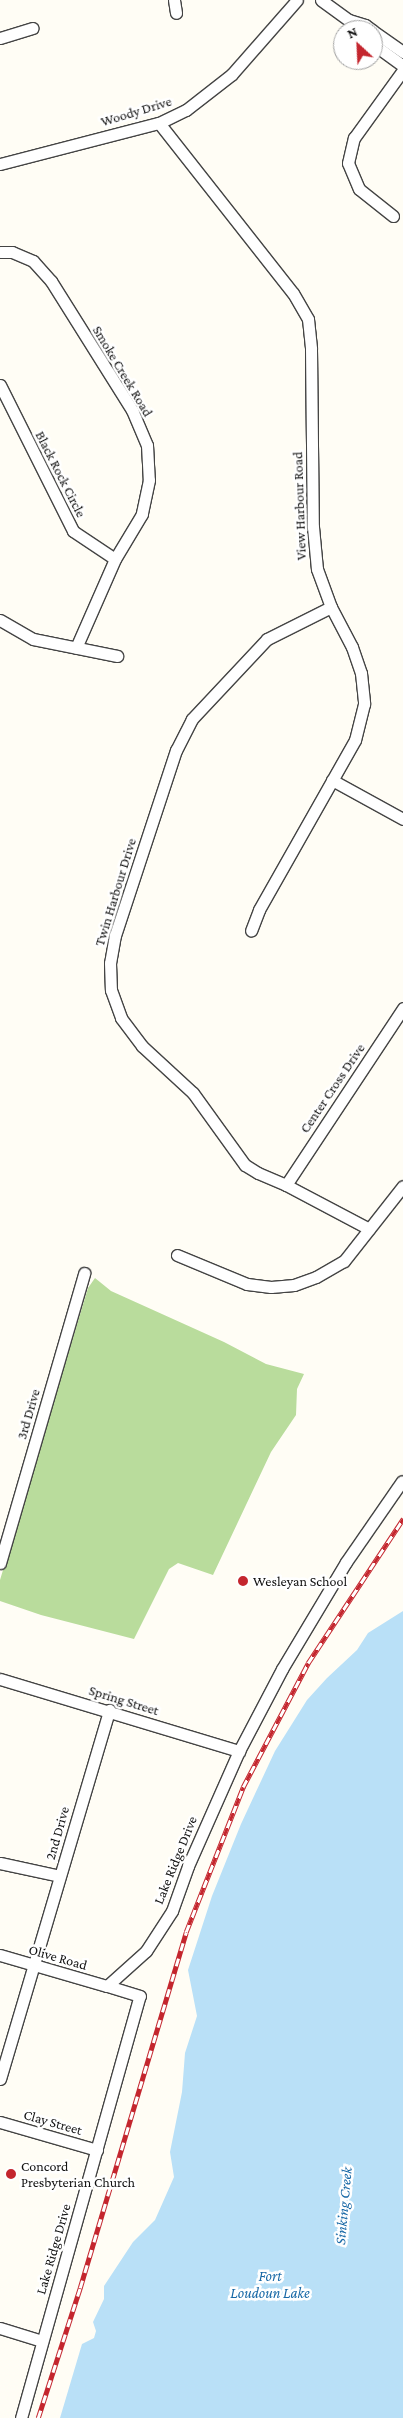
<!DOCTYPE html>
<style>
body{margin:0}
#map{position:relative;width:403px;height:2418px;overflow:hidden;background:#fffdf5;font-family:"Crimson Pro",serif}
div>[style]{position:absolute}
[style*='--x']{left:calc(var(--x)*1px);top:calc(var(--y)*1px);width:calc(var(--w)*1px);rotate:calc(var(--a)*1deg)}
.forest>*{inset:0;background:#b9dc9c}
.water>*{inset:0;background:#b9e0f7}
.roads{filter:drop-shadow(1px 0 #444) drop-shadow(-1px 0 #444) drop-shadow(0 1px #444) drop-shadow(0 -1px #444)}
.street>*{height:11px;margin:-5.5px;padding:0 5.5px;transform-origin:5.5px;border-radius:5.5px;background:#fff}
.rail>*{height:4.5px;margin-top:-2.25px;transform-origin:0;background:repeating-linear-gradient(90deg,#fff 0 8px,#c4262e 0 16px);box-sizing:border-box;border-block:1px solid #c4262e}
.dots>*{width:14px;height:14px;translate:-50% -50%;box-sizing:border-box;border:2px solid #fff;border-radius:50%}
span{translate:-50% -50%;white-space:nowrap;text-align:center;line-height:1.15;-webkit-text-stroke:5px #fff;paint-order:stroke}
.street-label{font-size:14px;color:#111}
.poi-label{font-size:14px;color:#111}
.left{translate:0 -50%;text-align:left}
.water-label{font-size:15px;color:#1768a6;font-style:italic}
.north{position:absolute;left:333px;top:20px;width:50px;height:50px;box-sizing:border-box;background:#fff;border:1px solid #a0a0a0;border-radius:50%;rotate:335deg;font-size:14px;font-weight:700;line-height:20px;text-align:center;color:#111}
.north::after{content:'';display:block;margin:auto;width:18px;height:22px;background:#c4262e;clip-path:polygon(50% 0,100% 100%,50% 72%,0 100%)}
</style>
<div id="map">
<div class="forest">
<div style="clip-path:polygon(95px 1278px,111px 1291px,224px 1342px,266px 1364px,304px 1374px,297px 1389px,296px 1415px,271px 1452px,213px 1575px,178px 1563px,169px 1569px,134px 1639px,41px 1615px,0 1601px,0 1580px,88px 1288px)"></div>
</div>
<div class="water">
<div style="clip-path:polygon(403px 1611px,403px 2418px,60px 2418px,82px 2344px,94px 2338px,96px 2331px,93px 2322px,104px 2299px,104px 2286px,133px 2242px,155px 2220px,174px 2177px,170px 2152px,182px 2092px,185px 2053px,197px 2016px,188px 1970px,212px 1896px,241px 1824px,275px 1751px,307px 1700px,327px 1678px,357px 1650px,368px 1633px)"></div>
</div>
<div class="roads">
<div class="street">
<div style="--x:174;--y:0;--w:13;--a:81"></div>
<div style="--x:321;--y:0;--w:34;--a:36"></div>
<div style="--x:349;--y:20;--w:17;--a:17"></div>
<div style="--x:365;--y:25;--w:9;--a:36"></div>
<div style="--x:373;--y:31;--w:37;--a:35"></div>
<div style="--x:0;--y:38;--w:34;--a:-17"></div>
<div style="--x:373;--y:44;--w:37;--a:36"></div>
<div style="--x:159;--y:123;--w:216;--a:51.8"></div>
<div style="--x:293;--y:293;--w:30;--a:60"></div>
<div style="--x:308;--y:319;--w:30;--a:84"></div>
<div style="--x:311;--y:349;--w:178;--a:89.4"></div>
<div style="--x:313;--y:527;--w:42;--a:84.6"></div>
<div style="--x:317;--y:569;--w:40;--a:69.8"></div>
<div style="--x:331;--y:607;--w:45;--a:62.3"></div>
<div style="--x:352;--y:647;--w:28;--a:71"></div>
<div style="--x:361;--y:673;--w:31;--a:84"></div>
<div style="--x:364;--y:704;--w:37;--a:104"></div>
<div style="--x:355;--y:740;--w:195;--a:119.5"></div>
<div style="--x:259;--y:910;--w:22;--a:111"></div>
<div style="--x:0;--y:164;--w:164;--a:-14.5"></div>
<div style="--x:159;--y:123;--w:30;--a:-26"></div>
<div style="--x:186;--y:110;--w:58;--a:-38"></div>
<div style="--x:232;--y:74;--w:98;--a:-48.7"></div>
<div style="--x:393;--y:216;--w:43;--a:-141.5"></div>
<div style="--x:359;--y:189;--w:28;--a:-113"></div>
<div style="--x:348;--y:163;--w:26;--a:-77"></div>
<div style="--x:354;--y:138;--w:84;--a:-54.2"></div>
<div style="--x:0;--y:252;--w:12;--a:0"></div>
<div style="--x:12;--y:252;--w:23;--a:23"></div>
<div style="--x:33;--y:261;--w:27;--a:48"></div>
<div style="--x:51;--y:281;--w:152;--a:57.9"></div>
<div style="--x:132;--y:410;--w:38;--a:67"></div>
<div style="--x:147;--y:445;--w:35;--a:87"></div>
<div style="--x:149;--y:480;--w:35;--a:102"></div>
<div style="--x:142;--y:514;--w:52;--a:121"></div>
<div style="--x:115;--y:559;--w:97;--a:113.7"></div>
<div style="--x:0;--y:385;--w:163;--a:63.4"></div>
<div style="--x:73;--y:531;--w:50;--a:33.7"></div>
<div style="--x:331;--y:607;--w:72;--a:153.4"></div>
<div style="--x:267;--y:639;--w:110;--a:133.2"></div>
<div style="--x:192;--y:719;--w:35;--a:117"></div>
<div style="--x:176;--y:750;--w:195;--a:108.2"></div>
<div style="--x:115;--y:935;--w:28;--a:100"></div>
<div style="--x:110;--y:963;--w:27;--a:88"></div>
<div style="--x:111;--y:990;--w:30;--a:70"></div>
<div style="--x:121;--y:1018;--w:35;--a:53"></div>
<div style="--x:142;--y:1046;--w:69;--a:42.7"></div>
<div style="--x:193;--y:1093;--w:89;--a:54.2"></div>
<div style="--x:245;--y:1165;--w:15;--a:32"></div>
<div style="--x:258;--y:1173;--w:30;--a:23"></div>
<div style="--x:286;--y:1185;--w:94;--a:27.9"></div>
<div style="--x:0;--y:620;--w:38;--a:30"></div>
<div style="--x:33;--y:639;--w:86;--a:11.4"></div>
<div style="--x:332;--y:780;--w:81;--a:28.8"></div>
<div style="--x:286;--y:1185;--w:212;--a:-56.5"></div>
<div style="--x:177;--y:1255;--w:76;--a:22.5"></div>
<div style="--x:247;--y:1284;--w:24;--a:7"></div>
<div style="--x:271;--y:1287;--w:23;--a:-5"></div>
<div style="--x:294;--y:1285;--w:23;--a:-20"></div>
<div style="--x:316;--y:1277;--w:32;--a:-30"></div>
<div style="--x:344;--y:1261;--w:95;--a:-51.8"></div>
<div style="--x:0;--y:1563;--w:302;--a:-73.8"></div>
<div style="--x:0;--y:1679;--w:250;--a:16.8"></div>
<div style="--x:0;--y:1863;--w:61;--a:12.2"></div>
<div style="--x:0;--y:1955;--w:111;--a:16.2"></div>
<div style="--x:0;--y:2079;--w:385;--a:-73.5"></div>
<div style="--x:0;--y:2122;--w:101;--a:16.1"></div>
<div style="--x:0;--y:2328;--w:44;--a:17.2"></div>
<div style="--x:21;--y:2418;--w:438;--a:-74.3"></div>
<div style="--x:140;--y:1996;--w:34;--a:-163"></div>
<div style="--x:107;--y:1986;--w:52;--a:-41.9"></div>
<div style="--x:146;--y:1951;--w:48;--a:-57"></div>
<div style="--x:172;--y:1911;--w:48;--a:-70.4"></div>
<div style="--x:188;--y:1866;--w:126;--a:-66.1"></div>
<div style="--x:239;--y:1751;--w:93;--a:-62.3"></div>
<div style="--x:282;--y:1669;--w:125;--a:-59.1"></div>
<div style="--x:346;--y:1562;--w:98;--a:-55.3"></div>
</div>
</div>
<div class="rail">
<div style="--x:38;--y:2418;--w:137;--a:-72.1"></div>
<div style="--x:80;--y:2288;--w:371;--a:-73.4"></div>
<div style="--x:186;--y:1932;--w:156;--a:-68.5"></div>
<div style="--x:243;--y:1787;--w:140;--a:-62.3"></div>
<div style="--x:308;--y:1663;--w:173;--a:-56.6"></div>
</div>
<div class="dots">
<div style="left:243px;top:1581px;background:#c4262e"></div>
<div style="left:11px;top:2174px;background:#c4262e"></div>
</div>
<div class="street-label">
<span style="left:136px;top:111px;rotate:-17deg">Woody Drive</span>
<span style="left:123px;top:371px;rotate:59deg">Smoke Creek Road</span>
<span style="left:61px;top:474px;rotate:63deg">Black Rock Circle</span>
<span style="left:299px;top:506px;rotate:-92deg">View Harbour Road</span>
<span style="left:115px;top:892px;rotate:-73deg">Twin Harbour Drive</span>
<span style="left:332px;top:1088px;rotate:-56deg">Center Cross Drive</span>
<span style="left:28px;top:1414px;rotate:-74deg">3rd Drive</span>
<span style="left:124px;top:1700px;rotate:17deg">Spring Street</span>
<span style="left:57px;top:1833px;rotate:-74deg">2nd Drive</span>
<span style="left:175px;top:1860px;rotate:-68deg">Lake Ridge Drive</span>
<span style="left:58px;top:1957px;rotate:16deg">Olive Road</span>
<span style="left:53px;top:2122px;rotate:16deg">Clay Street</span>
<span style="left:53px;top:2249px;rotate:-74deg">Lake Ridge Drive</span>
</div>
<div class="poi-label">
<span class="left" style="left:253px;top:1581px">Wesleyan School</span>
<span class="left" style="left:21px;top:2174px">Concord<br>Presbyterian Church</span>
</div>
<div class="water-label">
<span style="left:344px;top:2206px;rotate:-85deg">Sinking Creek</span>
<span style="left:270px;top:2285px">Fort<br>Loudoun Lake</span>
</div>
<div class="north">N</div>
</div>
